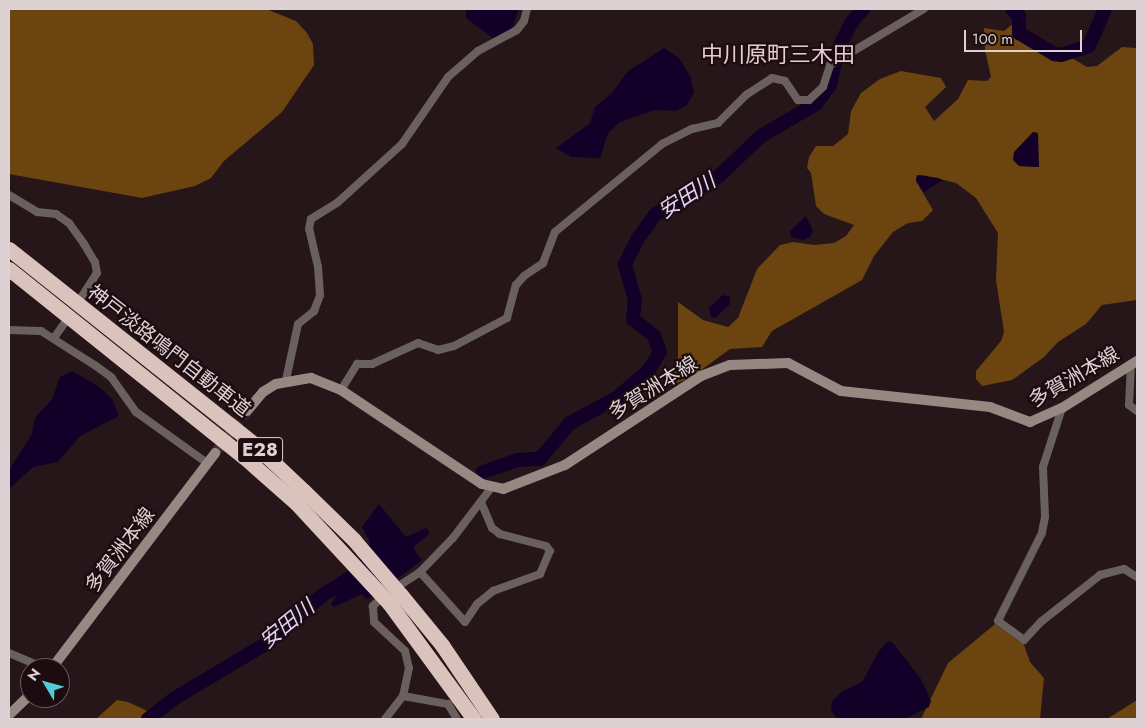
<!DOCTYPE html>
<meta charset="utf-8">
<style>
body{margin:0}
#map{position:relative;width:1146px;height:728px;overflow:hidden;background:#261519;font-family:Jost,"Noto Sans JP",sans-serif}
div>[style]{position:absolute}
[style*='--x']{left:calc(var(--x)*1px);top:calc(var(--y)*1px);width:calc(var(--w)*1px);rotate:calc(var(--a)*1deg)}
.forest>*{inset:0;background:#6b440f}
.water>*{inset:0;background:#130028}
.river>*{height:14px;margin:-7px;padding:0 7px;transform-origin:7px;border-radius:7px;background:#130028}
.secondary-tunnel>*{height:10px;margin-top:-5px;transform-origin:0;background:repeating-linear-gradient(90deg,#413135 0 10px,transparent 0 15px)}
.minor>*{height:8px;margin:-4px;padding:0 4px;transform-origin:4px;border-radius:4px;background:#6a605e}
.secondary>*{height:10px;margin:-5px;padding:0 5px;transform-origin:5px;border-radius:5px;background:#978884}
.motorway>*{height:15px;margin:-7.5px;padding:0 7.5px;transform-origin:7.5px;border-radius:7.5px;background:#dbc3bd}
span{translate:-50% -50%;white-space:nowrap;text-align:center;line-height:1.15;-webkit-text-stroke:4.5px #1c0c10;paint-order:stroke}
.shield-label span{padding:1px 4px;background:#1c0c10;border:1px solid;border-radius:4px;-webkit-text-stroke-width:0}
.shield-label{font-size:19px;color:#ddd1d3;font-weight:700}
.street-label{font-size:20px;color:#ddd1d3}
.water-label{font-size:21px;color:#e1d3fa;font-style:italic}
.quarter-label{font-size:22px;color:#e5ccd1}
.frame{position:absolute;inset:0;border:10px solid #ddd1d3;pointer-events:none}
.north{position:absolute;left:20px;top:658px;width:50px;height:50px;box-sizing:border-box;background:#1c0c10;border:1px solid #695b5e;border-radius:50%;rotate:307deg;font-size:14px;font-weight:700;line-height:20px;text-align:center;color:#ddd1d3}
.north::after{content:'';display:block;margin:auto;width:18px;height:22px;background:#52cbd8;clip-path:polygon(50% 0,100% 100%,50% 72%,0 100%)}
.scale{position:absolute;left:964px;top:30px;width:118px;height:22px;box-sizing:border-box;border:2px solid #ddd1d3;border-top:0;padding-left:6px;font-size:15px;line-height:18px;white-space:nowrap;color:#ddd1d3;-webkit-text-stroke:4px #1c0c10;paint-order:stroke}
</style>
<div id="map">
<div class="forest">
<div style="clip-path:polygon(9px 9px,266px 9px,296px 21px,307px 33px,313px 44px,314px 65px,282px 112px,224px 161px,211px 178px,195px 186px,142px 198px,9px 174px)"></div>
<div style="clip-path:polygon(evenodd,1014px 23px,1017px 34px,1044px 51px,1060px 58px,1070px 57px,1087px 67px,1097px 66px,1122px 47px,1137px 48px,1137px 300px,1102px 305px,1086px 324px,1058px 342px,1044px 357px,1012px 380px,982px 386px,976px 379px,976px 371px,1001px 341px,1004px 332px,996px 280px,998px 233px,976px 198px,956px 183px,922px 175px,916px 177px,916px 181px,933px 210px,922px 221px,908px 223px,893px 232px,874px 256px,862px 280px,772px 331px,762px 347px,730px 349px,690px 378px,669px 386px,678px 362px,678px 302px,703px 320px,728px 327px,738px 318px,757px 269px,780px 245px,793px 242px,814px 245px,834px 243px,846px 236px,854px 225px,824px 214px,816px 206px,811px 173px,807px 168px,809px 157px,816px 146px,833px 146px,848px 134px,851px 111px,861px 93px,880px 79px,901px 71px,941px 78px,946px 87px,925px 107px,934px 121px,958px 99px,968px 80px,987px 81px,991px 77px,985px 50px,984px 28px,1004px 31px,1014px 23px,1032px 134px,1039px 167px,1019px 166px,1017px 149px,1032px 134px)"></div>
<div style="clip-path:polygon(995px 624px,1024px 645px,1030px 662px,1044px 678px,1040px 719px,921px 719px,948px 663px)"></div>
<div style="clip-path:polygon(117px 700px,128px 702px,165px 719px,96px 719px)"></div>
<div style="clip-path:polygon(1137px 700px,1137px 719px,1107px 719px)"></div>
</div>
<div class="water">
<div style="clip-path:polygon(466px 9px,519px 9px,511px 31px,493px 38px,466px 18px)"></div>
<div style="clip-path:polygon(664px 48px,679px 58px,690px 76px,694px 92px,687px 105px,676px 111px,654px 110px,620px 122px,608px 133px,600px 158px,571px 157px,556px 148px,590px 123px,595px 107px,613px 92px,627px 72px)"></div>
<div style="clip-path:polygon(1033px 132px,1038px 133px,1039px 167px,1019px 166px,1013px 160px,1014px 152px)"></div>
<div style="clip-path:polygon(917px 175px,938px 178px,943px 180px,924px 192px,916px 181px)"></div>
<div style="clip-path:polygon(806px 216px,813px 231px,810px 237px,803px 240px,791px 237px,790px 231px)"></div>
<div style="clip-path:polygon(723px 295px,730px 297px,730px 304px,715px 318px,711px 317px,709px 308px)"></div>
<div style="clip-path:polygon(72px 371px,98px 386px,112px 399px,119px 416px,80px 436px,58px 462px,33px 467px,9px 489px,9px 470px,32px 434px,35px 418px,52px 399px,60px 377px)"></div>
<div style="clip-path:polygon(379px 504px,406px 537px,426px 528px,430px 533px,413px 548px,422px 560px,374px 596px,366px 599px,362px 594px,334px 607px,331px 604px,368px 547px,370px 542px,362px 527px)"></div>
<div style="clip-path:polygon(888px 641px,893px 643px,921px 679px,931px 701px,929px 707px,905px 719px,837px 719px,831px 710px,832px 701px,843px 691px,862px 682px,879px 651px)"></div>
</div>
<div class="river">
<div style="--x:1012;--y:9;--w:10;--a:45"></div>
<div style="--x:1019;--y:16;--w:17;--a:90"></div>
<div style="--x:1019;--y:33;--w:41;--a:31"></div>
<div style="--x:1054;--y:54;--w:7;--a:8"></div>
<div style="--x:1061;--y:55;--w:29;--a:-18"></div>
<div style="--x:1089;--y:46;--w:40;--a:-66.6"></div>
<div style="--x:483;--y:472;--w:37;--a:-19"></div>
<div style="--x:518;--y:460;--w:22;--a:-3"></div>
<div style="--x:540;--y:459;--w:47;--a:-50.2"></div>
<div style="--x:570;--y:423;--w:55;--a:-28.4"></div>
<div style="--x:618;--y:397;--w:41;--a:-41.1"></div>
<div style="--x:649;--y:370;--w:21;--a:-59"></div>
<div style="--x:660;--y:352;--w:17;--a:-111"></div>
<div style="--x:654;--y:336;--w:27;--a:-141"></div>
<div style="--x:633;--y:319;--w:19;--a:-84"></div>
<div style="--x:635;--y:300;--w:37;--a:-106"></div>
<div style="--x:625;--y:264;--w:30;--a:-63"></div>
<div style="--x:639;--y:237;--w:29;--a:-54"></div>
<div style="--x:656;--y:214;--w:74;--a:-31.1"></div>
<div style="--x:719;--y:176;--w:58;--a:-43.6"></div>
<div style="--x:761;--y:136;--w:64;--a:-30.2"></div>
<div style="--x:816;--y:104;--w:24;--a:-54"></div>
<div style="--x:830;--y:85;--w:35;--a:-78"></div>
<div style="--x:837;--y:51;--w:31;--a:-63"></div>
<div style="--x:851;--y:23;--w:18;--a:-49"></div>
<div style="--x:148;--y:719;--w:34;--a:-38"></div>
<div style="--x:175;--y:698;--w:104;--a:-30.8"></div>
<div style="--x:264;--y:645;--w:77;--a:-40.3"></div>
<div style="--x:323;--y:595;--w:49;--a:-32.4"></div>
</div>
<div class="secondary-tunnel">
<div style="--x:215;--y:453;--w:53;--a:-52.7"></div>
</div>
<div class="minor">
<div style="--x:9;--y:195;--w:33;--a:31"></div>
<div style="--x:37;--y:212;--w:19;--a:6"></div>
<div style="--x:56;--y:214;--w:16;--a:35"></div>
<div style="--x:69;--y:223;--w:26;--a:54"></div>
<div style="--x:84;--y:244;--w:21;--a:59"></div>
<div style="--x:95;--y:262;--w:11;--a:80"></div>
<div style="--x:97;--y:273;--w:38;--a:123"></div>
<div style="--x:9;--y:330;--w:32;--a:2"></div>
<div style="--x:41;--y:331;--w:65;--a:32.5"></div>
<div style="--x:96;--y:366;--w:19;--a:36"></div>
<div style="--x:111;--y:377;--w:43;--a:54.5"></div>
<div style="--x:136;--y:412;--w:87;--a:35.7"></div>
<div style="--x:54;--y:338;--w:28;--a:-55"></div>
<div style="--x:1131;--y:364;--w:41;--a:92.8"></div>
<div style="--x:1129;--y:405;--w:10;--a:37"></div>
<div style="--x:286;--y:380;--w:57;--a:-77.9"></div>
<div style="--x:298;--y:324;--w:21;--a:-39"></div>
<div style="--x:314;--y:311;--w:17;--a:-69"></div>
<div style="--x:320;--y:295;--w:28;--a:-94"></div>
<div style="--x:318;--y:267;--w:39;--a:-103"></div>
<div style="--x:309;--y:229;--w:10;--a:-79"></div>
<div style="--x:311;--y:219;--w:31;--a:-32"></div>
<div style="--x:337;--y:203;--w:88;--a:-42.2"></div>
<div style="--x:402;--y:144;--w:81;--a:-55.5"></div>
<div style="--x:448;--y:77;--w:40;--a:-41"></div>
<div style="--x:478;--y:51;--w:44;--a:-28.3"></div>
<div style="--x:517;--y:30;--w:11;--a:-52"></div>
<div style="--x:524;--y:21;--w:12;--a:-76"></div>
<div style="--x:341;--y:390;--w:31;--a:-58"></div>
<div style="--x:357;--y:364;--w:15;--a:0"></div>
<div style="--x:372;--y:364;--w:51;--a:-24.5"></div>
<div style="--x:418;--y:343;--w:21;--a:19"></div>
<div style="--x:438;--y:350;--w:16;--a:-14"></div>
<div style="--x:454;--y:346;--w:60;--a:-27.8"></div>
<div style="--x:507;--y:318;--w:34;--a:-75"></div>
<div style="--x:516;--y:285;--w:12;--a:-48"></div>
<div style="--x:524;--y:276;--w:23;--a:-34"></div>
<div style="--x:543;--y:263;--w:33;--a:-69"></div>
<div style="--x:555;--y:232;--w:139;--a:-39.4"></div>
<div style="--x:662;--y:144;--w:34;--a:-27"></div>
<div style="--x:692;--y:129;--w:27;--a:-13"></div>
<div style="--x:718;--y:123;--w:40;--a:-45"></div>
<div style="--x:746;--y:95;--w:31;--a:-33"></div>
<div style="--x:772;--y:78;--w:13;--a:13"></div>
<div style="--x:785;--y:81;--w:23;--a:56"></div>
<div style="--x:798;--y:100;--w:11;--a:0"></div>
<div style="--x:809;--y:100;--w:19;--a:-43"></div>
<div style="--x:823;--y:87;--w:23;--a:-72"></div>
<div style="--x:830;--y:65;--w:109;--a:-30.8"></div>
<div style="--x:1062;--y:408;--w:62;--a:107.9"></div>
<div style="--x:1043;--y:467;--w:50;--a:87.7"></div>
<div style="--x:1045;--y:517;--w:16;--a:101"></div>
<div style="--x:1042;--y:533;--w:98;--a:116.6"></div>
<div style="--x:998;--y:621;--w:32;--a:36"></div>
<div style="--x:1024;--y:640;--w:26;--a:-47"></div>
<div style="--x:1042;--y:621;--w:74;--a:-38.4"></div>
<div style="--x:1100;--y:575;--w:25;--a:-14"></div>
<div style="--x:1124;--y:569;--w:15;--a:32"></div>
<div style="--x:420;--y:572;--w:67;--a:48"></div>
<div style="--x:465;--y:622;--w:22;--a:-56"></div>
<div style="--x:477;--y:604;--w:21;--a:-39"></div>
<div style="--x:493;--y:591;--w:50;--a:-19.9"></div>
<div style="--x:540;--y:574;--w:25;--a:-67"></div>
<div style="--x:550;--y:551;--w:6;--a:-129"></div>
<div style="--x:546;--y:546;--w:48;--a:-165.4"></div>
<div style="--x:500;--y:534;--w:10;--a:-143"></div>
<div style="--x:492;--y:528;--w:28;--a:-113"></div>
<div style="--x:394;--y:589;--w:31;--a:-33"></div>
<div style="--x:420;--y:572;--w:47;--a:-45.9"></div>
<div style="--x:453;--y:538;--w:63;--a:-52.8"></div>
<div style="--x:384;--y:595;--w:16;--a:135"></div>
<div style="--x:373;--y:606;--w:16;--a:86"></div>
<div style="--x:374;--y:622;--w:42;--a:43.1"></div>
<div style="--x:405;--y:651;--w:17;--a:77"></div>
<div style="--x:409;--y:668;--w:29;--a:102"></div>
<div style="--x:403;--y:696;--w:29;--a:128"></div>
<div style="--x:9;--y:653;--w:39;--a:23"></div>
<div style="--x:403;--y:696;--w:46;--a:10.1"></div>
<div style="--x:448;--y:704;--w:17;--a:59"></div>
</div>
<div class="secondary">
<div style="--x:247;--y:411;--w:25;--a:-50"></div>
<div style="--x:263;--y:392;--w:15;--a:-32"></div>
<div style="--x:276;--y:384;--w:36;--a:-10"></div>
<div style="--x:311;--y:378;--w:32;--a:22"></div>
<div style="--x:341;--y:390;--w:169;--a:33.7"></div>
<div style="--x:482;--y:484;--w:22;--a:13"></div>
<div style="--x:503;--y:489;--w:66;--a:-21.2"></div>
<div style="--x:565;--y:465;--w:163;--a:-33.2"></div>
<div style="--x:701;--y:376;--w:31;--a:-21"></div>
<div style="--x:730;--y:365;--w:58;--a:-2"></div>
<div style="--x:788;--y:363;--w:60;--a:27.8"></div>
<div style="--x:841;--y:391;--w:150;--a:6.1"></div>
<div style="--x:990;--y:407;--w:43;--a:20.6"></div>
<div style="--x:1030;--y:422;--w:35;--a:-24"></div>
<div style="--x:1062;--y:408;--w:89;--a:-32.1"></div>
<div style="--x:52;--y:668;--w:270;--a:-52.8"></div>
<div style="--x:9;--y:715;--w:29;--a:-44"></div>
</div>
<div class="motorway">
<div style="--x:9;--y:249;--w:315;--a:38.5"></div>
<div style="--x:255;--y:445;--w:67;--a:43.2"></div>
<div style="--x:304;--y:491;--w:70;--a:44.4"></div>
<div style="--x:354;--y:540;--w:72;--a:49.5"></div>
<div style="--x:401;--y:595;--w:65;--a:50.6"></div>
<div style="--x:442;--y:645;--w:89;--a:56"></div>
<div style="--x:9;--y:269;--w:301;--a:38.7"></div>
<div style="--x:244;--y:457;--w:69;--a:41.5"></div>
<div style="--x:296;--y:503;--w:137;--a:47.1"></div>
<div style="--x:389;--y:603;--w:144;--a:53.8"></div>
</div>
<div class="shield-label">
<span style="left:260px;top:450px">E28</span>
</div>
<div class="street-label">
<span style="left:169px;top:351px;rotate:38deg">神戸淡路鳴門自動車道</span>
<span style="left:1074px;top:377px;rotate:-30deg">多賀洲本線</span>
<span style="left:653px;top:388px;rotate:-32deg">多賀洲本線</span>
<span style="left:120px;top:550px;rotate:-53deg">多賀洲本線</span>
</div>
<div class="water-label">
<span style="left:687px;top:196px;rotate:-33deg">安田川</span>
<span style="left:287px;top:624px;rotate:-39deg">安田川</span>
</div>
<div class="quarter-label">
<span style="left:778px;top:55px">中川原町三木田</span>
</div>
<div class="frame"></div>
<div class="north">N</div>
<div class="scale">100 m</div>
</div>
